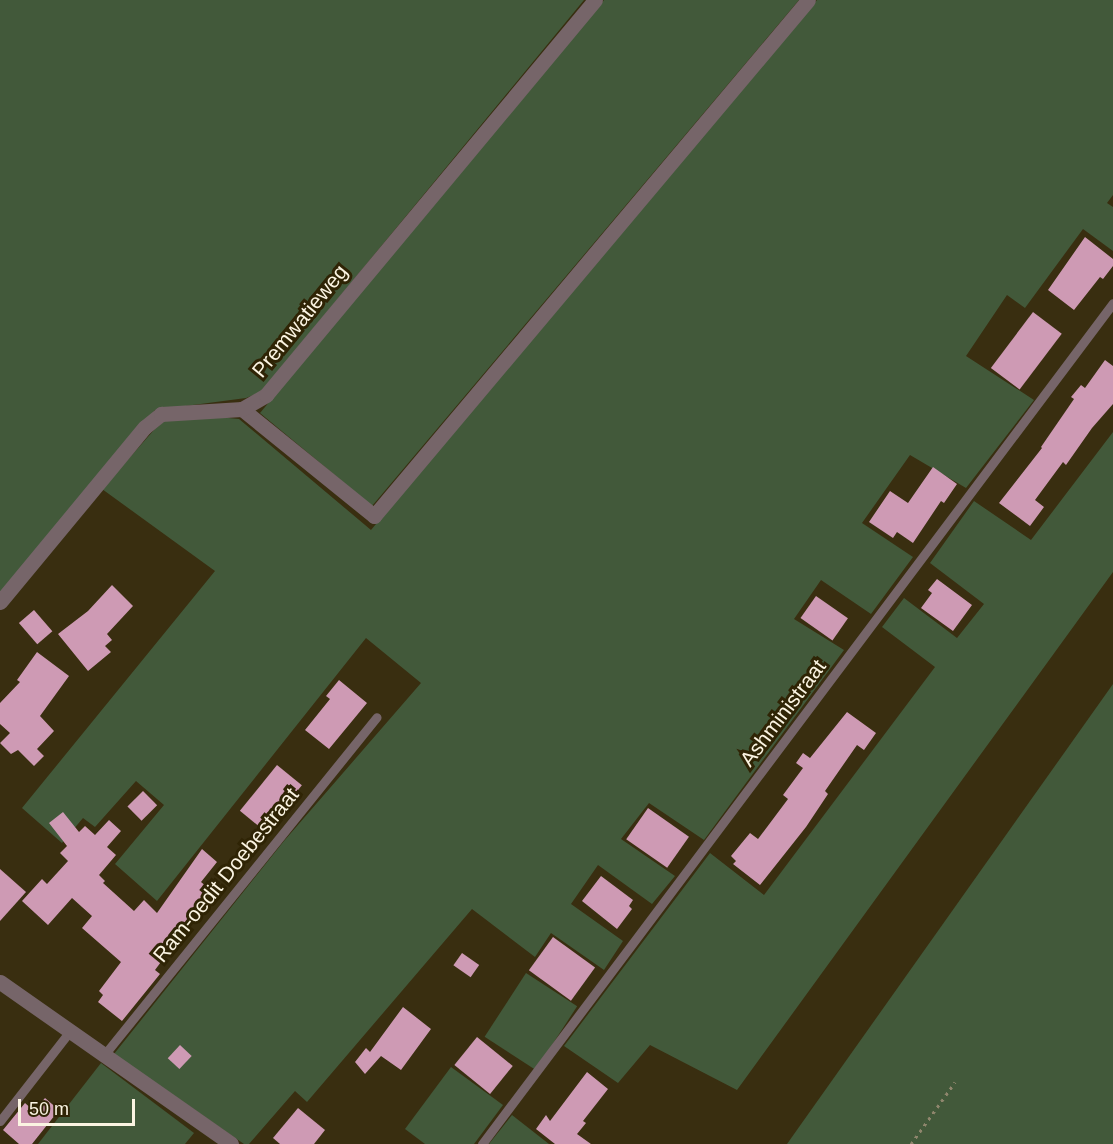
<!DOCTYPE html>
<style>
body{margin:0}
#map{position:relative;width:1113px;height:1144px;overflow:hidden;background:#392e10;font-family:Helvetica,sans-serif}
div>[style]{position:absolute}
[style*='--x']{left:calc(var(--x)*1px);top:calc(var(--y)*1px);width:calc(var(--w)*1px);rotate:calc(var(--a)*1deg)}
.green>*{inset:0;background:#42593a;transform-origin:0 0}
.building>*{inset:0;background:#ce9ab4;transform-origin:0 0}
.path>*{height:3px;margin-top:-1.5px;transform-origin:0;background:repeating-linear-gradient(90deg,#8f866d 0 3px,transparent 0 7.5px)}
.service>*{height:9px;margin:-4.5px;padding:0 4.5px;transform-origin:4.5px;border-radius:4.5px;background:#766569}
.minor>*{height:15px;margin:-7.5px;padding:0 7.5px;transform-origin:7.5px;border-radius:7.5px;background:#766569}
span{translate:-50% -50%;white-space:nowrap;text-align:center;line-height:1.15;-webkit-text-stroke:6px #2f2405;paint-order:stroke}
.street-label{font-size:21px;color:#fbf4e2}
.scale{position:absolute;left:18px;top:1099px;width:117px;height:27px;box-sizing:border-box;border:3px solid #fbf4e2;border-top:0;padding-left:8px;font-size:18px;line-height:21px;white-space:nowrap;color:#fbf4e2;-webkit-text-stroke:4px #2f2405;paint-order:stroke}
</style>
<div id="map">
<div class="green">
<div style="clip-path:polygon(0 0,584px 0,261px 392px,246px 398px,155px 410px,0 594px)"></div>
<div style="clip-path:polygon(604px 0,799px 0,372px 506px,260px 413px)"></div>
<div style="clip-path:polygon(817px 0,1113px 0,1113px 195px,1107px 203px,1113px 207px,1113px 251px,1083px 229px,1025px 308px,1007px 295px,966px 356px,1034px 400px,966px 488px,910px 455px,862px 523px,913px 557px,871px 614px,821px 580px,794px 619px,844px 650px,704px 840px,649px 803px,621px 839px,675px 876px,652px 904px,598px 865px,571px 904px,623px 941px,604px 970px,551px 933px,535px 957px,472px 909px,307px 1102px,295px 1091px,249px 1144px,244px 1144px,114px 1054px,284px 841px,421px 683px,366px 638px,157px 901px,115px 864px,164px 805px,136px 781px,95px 827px,83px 818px,62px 843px,22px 808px,215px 571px,102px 489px,154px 430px,167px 419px,208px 416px,239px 419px,371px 530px)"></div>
<div style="clip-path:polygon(1113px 432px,1113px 572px,737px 1090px,650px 1045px,618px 1083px,564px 1046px,710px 853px,764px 895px,935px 667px,882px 627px,904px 598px,957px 638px,984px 604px,930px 563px,974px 501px,1031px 540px)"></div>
<div style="clip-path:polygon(1113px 684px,1113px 1144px,787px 1144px)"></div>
<div style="left:526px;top:973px;width:61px;height:76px;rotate:33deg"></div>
<div style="clip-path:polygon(101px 1063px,194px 1133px,185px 1144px,38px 1144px)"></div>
<div style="clip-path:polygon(451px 1067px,503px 1105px,474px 1144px,425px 1144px,405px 1129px)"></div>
<div style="clip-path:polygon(512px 1115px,549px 1144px,489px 1144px)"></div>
</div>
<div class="building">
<div style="clip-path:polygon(1085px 237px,1113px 259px,1113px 266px,1103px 279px,1100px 277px,1074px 310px,1048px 290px)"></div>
<div style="left:1033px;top:312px;width:36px;height:70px;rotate:37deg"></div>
<div style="clip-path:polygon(1105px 360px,1113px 366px,1113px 404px,1092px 428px,1066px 465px,1063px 462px,1035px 500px,1044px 507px,1030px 526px,999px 503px,1042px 448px,1041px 447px,1074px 399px,1071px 397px,1081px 385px,1085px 388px)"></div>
<div style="clip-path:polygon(933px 467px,957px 484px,944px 503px,941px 501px,913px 543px,897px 532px,893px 538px,869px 522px,890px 491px,908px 503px)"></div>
<div style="clip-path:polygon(937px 579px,972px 605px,953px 631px,921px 608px,932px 593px,928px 590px)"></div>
<div style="clip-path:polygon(112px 585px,133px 606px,107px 634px,112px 640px,105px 646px,111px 652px,88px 671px,58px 634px,88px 611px)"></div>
<div style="left:816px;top:596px;width:39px;height:27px;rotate:35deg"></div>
<div style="left:34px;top:610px;width:28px;height:20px;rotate:49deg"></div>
<div style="clip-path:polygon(37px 652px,69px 676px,40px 716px,54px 731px,37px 749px,44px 756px,34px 766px,18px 750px,11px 754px,0 743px,10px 733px,0 724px,0 703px,20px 682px,17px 680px)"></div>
<div style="clip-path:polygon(339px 680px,367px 703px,329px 749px,305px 730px,330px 699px,326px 696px)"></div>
<div style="clip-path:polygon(847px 712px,876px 733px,864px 750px,857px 745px,825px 791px,828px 794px,806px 827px,760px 885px,733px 864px,736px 861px,731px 856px,750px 833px,758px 839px,788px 799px,783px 795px,803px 768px,796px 763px,803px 753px,810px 758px)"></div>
<div style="left:277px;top:765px;width:32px;height:59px;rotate:39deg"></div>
<div style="left:143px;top:791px;width:20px;height:22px;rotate:45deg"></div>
<div style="left:648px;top:808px;width:50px;height:38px;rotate:35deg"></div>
<div style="clip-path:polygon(63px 812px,79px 832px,85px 826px,95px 835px,109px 820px,121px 831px,107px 847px,116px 855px,99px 875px,105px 881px,103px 883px,134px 911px,144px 900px,157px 913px,202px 849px,217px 862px,201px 882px,213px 892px,155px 970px,160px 974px,122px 1021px,98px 1002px,103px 995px,99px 991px,121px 962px,82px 928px,92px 916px,72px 898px,48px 925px,22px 901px,42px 879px,47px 884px,68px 861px,60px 853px,67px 846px,49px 823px)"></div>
<div style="clip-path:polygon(0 869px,26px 892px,0 921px)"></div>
<div style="clip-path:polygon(601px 876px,633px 900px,629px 906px,632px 909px,617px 929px,582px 901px)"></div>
<div style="left:553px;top:937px;width:52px;height:41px;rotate:36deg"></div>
<div style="left:462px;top:953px;width:21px;height:15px;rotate:35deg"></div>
<div style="clip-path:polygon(403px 1007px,431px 1029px,401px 1070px,381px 1056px,365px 1074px,355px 1062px,366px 1048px,370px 1052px)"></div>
<div style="left:477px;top:1037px;width:46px;height:36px;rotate:39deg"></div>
<div style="left:180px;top:1045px;width:16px;height:18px;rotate:43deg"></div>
<div style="clip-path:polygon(587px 1072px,608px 1089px,583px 1121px,586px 1123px,577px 1134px,591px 1144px,555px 1144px,536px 1129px,546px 1115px,550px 1121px)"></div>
<div style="clip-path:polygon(45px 1098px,59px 1110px,32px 1144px,19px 1144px,3px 1130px,25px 1103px,34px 1111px)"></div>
<div style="clip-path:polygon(298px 1108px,325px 1130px,314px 1144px,280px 1144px,273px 1138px)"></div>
</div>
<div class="path">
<div style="--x:911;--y:1144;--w:76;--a:-54.6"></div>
</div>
<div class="service">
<div style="--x:104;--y:1055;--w:434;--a:-51.1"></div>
<div style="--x:0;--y:1121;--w:114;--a:-52.1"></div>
<div style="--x:482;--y:1144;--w:1051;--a:-53.12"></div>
</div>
<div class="minor">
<div style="--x:242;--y:409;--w:170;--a:39"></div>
<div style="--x:374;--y:516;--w:674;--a:-49.93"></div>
<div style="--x:0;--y:602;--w:227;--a:-50.4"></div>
<div style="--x:145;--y:427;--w:21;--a:-39"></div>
<div style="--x:161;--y:414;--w:81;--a:-3.5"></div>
<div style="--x:242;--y:409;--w:28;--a:-30"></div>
<div style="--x:266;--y:395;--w:514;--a:-50.21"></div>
<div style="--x:0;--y:982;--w:282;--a:35"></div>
</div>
<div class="street-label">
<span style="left:300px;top:321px;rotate:-51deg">Premwatieweg</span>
<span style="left:783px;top:713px;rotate:-53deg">Ashministraat</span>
<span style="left:226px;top:875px;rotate:-51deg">Ram-oedit Doebestraat</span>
</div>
<div class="scale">50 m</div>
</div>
